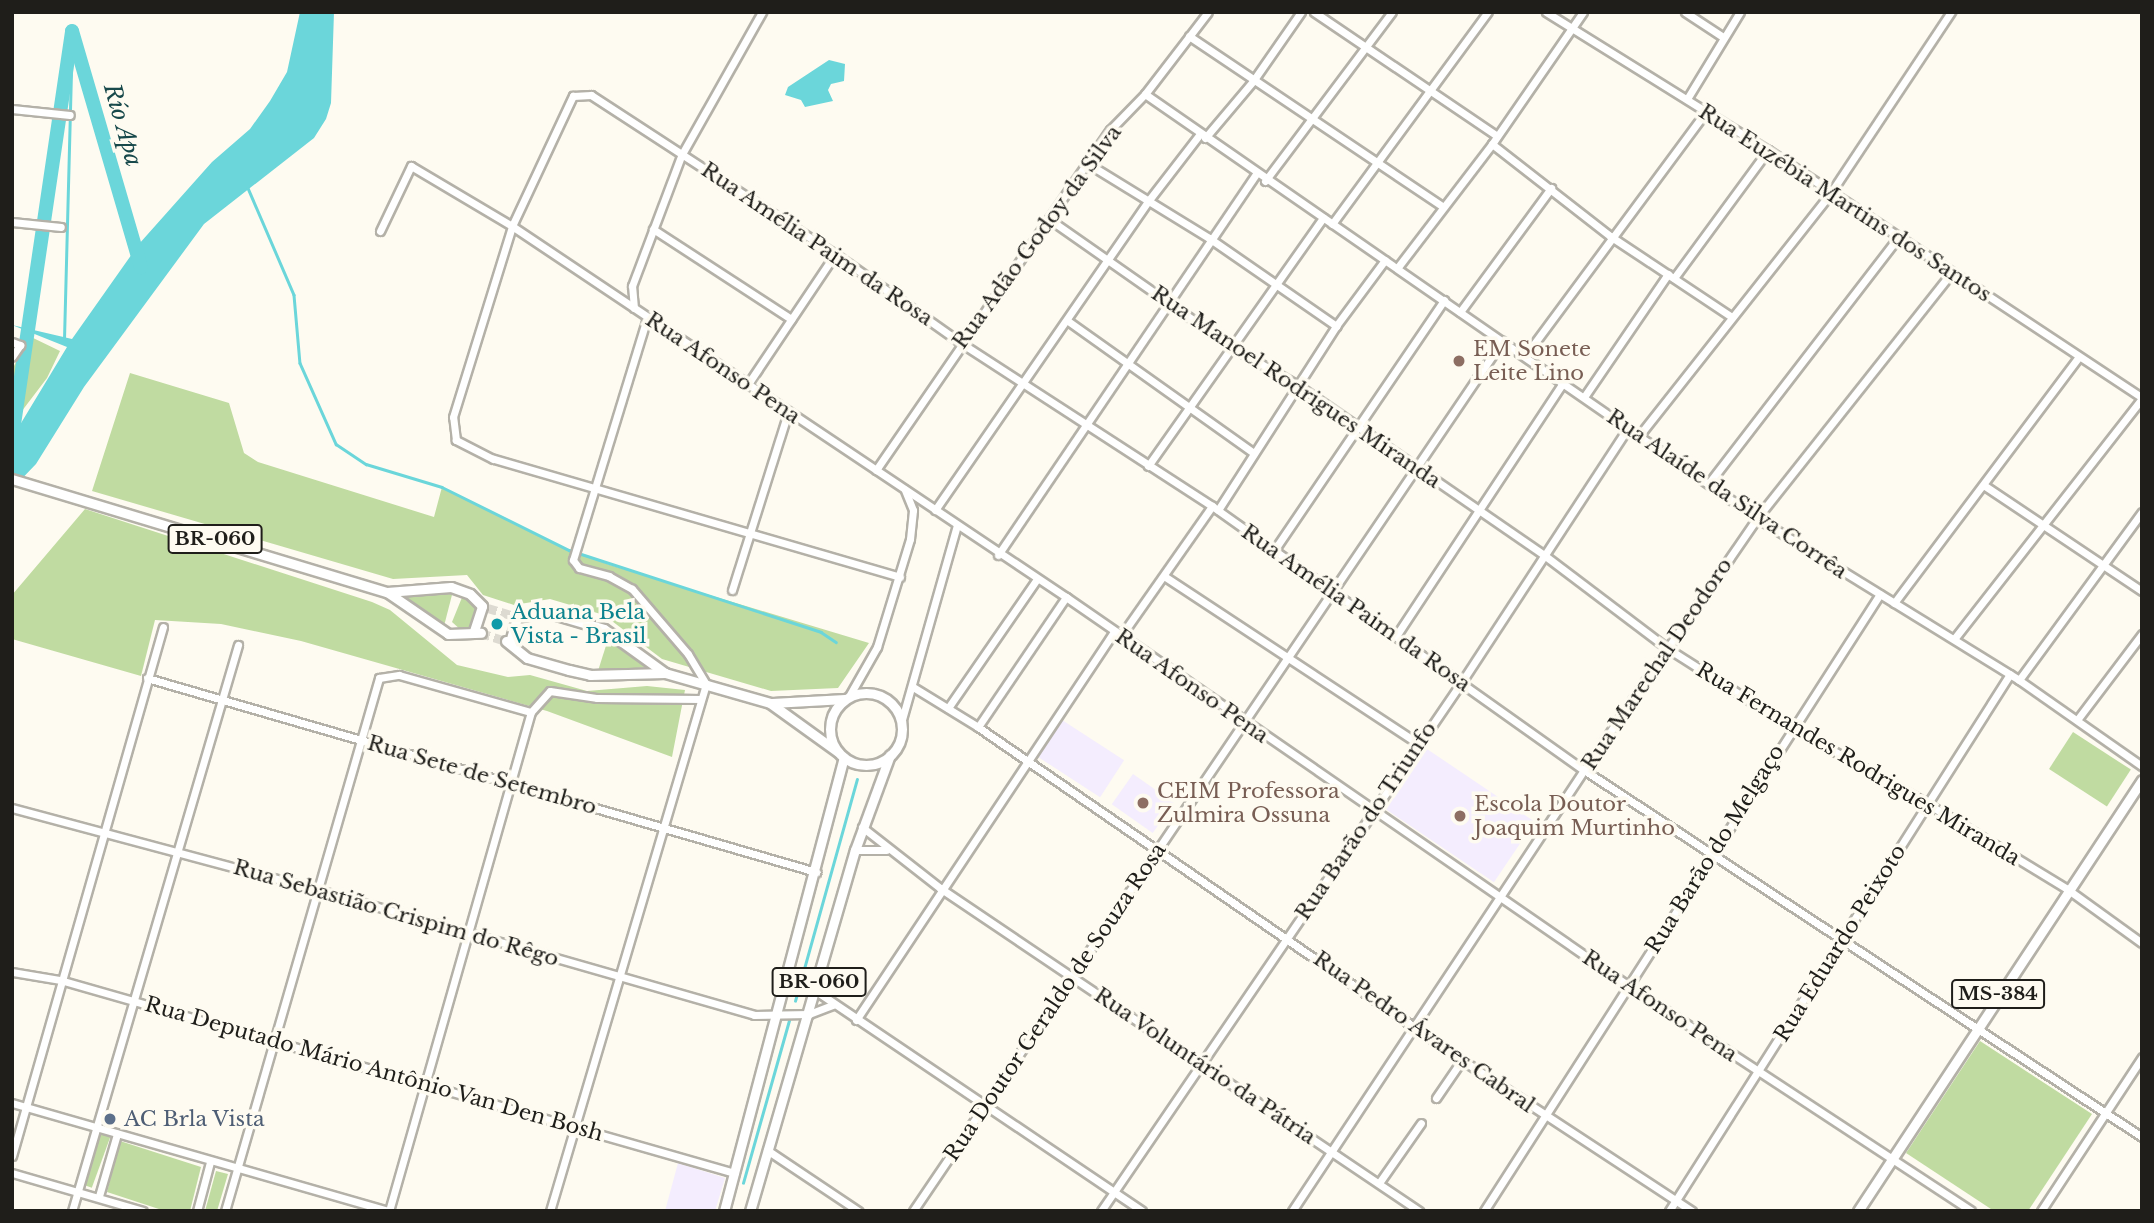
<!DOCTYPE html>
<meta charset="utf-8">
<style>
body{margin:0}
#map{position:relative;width:2154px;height:1223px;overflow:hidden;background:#fefbf1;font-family:"Libre Baskerville",serif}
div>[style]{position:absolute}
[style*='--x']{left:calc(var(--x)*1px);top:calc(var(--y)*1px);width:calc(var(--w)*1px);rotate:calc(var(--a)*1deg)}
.education>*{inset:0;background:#f4edfe;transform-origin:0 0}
.green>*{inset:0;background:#c0dba1;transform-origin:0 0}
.water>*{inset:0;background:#6bd6da}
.stream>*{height:2.5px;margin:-1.25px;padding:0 1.25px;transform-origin:1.25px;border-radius:1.25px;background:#6bd6da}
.river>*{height:14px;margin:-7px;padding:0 7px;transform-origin:7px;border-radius:7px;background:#6bd6da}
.major-tunnel>*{height:9px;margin-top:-4.5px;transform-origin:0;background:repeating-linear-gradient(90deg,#dddad1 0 9px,transparent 0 13.5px)}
.roads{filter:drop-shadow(2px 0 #b4b1a8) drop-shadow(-2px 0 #b4b1a8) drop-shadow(0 2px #b4b1a8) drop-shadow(0 -2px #b4b1a8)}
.minor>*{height:7px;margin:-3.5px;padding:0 3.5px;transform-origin:3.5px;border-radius:3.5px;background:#fff}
.major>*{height:9px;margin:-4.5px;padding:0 4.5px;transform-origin:4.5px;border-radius:4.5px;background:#fff}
.major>.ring{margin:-4.5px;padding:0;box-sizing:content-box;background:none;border:9px solid #fff;border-radius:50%}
.dots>*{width:19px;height:19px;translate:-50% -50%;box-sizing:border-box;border:4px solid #fefbf1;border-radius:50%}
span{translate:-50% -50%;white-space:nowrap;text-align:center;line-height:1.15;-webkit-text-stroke:7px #fefbf1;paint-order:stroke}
.shield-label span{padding:2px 5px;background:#fefbf1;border:2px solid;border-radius:5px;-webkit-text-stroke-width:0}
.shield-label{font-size:19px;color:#1f1e1a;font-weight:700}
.street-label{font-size:21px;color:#1f1e1a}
.education-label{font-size:21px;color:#785e54}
.left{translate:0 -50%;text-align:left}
.culture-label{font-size:21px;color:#0d838f}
.service-label{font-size:21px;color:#4e5e75}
.water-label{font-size:23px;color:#18494b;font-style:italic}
.frame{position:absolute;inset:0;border:14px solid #1f1e1a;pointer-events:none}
</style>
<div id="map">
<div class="education">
<div style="left:1062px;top:720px;width:74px;height:44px;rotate:33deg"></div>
<div style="left:1427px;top:749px;width:130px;height:73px;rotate:34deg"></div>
<div style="left:1133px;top:774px;width:50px;height:37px;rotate:35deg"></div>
<div style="clip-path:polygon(678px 1163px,725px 1178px,715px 1211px,665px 1211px)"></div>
</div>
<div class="green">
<div style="clip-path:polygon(29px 336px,60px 351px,47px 378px,12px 424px,16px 391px,12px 370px)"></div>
<div style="clip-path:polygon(130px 373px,229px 403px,244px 453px,258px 462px,434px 517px,442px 487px,569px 550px,610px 565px,869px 643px,838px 688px,771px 691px,662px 659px,604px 615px,550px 599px,514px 605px,483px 595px,467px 575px,393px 579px,92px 491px)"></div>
<div style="clip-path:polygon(85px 509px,372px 602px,390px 610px,457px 665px,508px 677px,530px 675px,587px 691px,647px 686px,685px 690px,672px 757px,547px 711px,301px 641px,221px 624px,155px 620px,141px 676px,12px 639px,12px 595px)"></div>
<div style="clip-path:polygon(453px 591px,444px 626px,404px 596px)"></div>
<div style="clip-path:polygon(463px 595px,479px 607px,473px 627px,462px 631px,452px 622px)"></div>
<div style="clip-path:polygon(609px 636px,649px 667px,598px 671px)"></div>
<div style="left:2073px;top:732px;width:69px;height:44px;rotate:33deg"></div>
<div style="clip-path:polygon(1980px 1041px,2092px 1114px,2028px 1211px,1994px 1211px,1906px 1153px)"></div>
<div style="left:99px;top:1133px;width:12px;height:54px;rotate:20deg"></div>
<div style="clip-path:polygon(120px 1141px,201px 1167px,190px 1211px,165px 1211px,107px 1192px)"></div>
<div style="clip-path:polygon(216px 1171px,228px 1174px,217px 1211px,205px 1211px)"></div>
</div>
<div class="water">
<div style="clip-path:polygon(300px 12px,334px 12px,331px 103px,326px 119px,314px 138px,204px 224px,84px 387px,36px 464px,12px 489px,12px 438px,67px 347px,12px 325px,72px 339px,139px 244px,212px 162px,250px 129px,270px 101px,287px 72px)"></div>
<div style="clip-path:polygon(829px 60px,845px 64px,844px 81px,831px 84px,828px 90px,833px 101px,805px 107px,801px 100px,785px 95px,788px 87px)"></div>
</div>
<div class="stream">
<div style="--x:248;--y:188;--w:116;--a:66.7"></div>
<div style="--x:294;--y:295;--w:68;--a:85"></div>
<div style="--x:300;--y:363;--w:89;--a:66"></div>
<div style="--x:336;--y:444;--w:36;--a:34"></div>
<div style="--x:366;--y:464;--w:79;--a:16.8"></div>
<div style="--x:442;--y:487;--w:142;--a:26.4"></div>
<div style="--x:569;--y:550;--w:265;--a:18"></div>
<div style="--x:821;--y:632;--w:18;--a:34"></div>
<div style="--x:64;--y:339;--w:308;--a:-88.5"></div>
<div style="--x:795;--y:1001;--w:230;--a:-74.4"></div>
<div style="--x:743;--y:1183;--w:169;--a:-74.2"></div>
</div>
<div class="river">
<div style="--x:12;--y:438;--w:411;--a:-81.6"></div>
<div style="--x:72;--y:31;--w:246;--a:73.7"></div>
</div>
<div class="major-tunnel">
<div style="--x:488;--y:608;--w:27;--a:17"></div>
<div style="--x:481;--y:633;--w:26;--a:18"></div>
</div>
<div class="roads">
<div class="minor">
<div style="--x:1314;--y:12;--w:221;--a:34.1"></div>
<div style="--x:1546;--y:12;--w:261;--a:31.9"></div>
<div style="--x:1768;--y:150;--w:449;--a:33.5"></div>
<div style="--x:1685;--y:12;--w:45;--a:33.3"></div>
<div style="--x:1189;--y:36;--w:305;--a:33.9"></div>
<div style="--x:1145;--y:94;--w:745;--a:34.71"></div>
<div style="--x:1757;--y:518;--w:308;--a:31.7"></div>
<div style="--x:2019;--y:680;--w:150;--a:35"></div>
<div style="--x:1687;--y:99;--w:102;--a:-58.7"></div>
<div style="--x:12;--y:109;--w:58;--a:5.9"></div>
<div style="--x:1205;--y:138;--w:75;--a:-49.9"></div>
<div style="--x:1253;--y:81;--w:84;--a:-55.2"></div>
<div style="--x:1492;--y:144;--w:150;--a:37.9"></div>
<div style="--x:1610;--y:236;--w:146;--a:33.6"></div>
<div style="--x:1087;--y:163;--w:143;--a:31.6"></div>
<div style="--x:1209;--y:238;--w:155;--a:34.7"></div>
<div style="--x:1265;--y:181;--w:211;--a:-53.1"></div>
<div style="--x:1049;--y:219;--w:223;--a:35"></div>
<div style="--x:1232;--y:347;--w:78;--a:30.2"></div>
<div style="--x:1299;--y:386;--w:298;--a:34.6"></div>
<div style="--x:1544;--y:555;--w:154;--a:37.1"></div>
<div style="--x:1667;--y:648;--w:147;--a:32.5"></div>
<div style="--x:1791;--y:727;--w:157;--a:29.3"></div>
<div style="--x:1928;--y:804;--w:163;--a:31.4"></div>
<div style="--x:2067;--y:889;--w:92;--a:35.8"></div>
<div style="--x:12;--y:222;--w:49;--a:5.8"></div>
<div style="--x:1332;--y:224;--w:263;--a:-53.7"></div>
<div style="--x:653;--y:229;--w:165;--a:33.1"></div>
<div style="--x:380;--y:231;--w:72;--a:-64.5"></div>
<div style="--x:411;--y:166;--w:117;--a:30.7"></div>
<div style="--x:512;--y:226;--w:667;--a:33.81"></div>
<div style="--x:1066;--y:597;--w:684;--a:34.64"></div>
<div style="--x:1629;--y:986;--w:409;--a:33.3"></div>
<div style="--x:1398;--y:267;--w:155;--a:-52.6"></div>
<div style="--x:1492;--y:144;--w:160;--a:-55.4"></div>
<div style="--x:1674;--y:278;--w:159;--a:-53.7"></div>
<div style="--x:634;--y:308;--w:22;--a:-95"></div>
<div style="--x:632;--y:286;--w:141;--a:-69.3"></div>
<div style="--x:682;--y:154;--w:163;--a:-60.6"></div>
<div style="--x:1460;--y:312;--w:154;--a:-53.7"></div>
<div style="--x:1068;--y:321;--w:228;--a:35.4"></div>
<div style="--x:12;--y:342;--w:9;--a:21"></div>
<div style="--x:20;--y:345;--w:14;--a:124"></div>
<div style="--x:1525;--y:356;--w:305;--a:-53.5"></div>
<div style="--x:748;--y:384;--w:156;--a:-56.2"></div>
<div style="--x:1584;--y:397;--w:149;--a:-55.7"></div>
<div style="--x:1638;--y:437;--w:310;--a:-51.7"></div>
<div style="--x:1830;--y:194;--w:219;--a:-56.4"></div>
<div style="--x:1148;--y:466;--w:304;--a:-54.8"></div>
<div style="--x:876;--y:470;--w:413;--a:-55.5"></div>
<div style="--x:1110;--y:130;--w:50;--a:-45.8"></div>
<div style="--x:1145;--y:94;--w:103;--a:-52.5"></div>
<div style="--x:1709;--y:483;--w:309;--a:-52.4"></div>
<div style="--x:1985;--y:486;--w:189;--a:33.8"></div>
<div style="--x:935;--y:510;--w:377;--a:-55.4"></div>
<div style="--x:1149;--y:200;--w:82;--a:-52.4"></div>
<div style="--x:1218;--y:510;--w:219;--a:-57.3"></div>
<div style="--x:1336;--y:326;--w:82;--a:-53.4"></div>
<div style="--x:1275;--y:549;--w:301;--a:-55.8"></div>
<div style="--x:998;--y:555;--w:460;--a:-55.9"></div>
<div style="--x:1164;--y:576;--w:303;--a:33.4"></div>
<div style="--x:900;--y:577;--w:424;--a:-163.8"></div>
<div style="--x:493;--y:459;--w:42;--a:-152.8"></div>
<div style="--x:456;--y:440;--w:23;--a:-97"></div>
<div style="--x:453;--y:417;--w:200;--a:-72.8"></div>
<div style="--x:512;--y:226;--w:144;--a:-64.9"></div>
<div style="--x:573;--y:96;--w:18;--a:-3"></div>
<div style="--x:591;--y:95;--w:291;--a:33.1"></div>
<div style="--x:835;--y:254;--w:154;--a:35.2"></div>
<div style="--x:961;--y:343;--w:299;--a:33"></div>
<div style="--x:1212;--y:506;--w:456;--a:35.4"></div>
<div style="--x:1584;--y:770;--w:668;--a:33.33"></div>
<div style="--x:732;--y:590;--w:187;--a:-72.5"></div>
<div style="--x:1894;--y:603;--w:308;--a:-53.1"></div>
<div style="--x:1121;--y:636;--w:159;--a:-55"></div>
<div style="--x:1396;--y:636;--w:302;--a:-56.6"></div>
<div style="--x:1954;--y:639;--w:306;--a:-52"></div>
<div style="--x:147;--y:678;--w:697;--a:16.17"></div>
<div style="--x:2019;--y:680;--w:208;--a:-53.8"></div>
<div style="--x:913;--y:687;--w:76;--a:31.6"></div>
<div style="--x:978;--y:727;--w:587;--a:34.53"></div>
<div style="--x:1462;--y:1060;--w:275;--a:33.3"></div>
<div style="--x:848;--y:698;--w:59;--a:-60.4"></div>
<div style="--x:877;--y:647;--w:113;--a:-73"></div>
<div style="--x:910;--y:539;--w:29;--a:-84"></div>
<div style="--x:913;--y:510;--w:22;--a:-112"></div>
<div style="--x:948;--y:708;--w:157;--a:-55.4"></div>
<div style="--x:2077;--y:720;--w:108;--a:-52.9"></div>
<div style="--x:901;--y:723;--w:206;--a:-74.2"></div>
<div style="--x:978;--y:727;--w:157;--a:-55.9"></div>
<div style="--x:12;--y:808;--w:318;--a:15"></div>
<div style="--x:319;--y:890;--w:453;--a:16"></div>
<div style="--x:754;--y:1015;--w:55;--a:-1"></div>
<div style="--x:809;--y:1014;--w:26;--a:-21"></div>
<div style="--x:862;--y:827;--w:99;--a:38"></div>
<div style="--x:940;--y:888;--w:578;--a:33.99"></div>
<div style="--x:855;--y:850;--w:31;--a:0"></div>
<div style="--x:12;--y:972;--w:49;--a:9.5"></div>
<div style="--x:60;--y:980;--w:702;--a:15.96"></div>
<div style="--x:816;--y:991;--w:393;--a:34"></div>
<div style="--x:856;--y:1020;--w:467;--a:-56.4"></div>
<div style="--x:1436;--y:1098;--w:46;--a:-55.6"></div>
<div style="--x:12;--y:1103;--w:391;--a:16"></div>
<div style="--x:767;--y:1150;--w:110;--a:33.8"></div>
<div style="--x:12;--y:1156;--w:550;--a:-74.07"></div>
<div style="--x:12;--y:1173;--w:136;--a:16.2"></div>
<div style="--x:1379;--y:1183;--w:73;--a:-55"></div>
<div style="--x:99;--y:1196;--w:65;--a:-73.8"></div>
<div style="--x:72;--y:1211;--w:590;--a:-73.65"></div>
<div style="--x:197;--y:1211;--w:51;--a:-75.1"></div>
<div style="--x:225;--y:1211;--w:555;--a:-73.88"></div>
<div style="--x:379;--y:678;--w:20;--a:-9"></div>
<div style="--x:399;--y:675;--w:137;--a:15.7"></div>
<div style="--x:389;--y:1211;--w:519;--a:-74.12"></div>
<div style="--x:531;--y:712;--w:28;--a:-48"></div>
<div style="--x:550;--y:691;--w:48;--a:8.5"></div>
<div style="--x:597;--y:698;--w:104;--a:0.6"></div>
<div style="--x:550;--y:1211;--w:550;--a:-73.51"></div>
<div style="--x:706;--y:684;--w:35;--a:-121"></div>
<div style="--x:688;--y:654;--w:86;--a:-130.7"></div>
<div style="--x:632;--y:589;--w:26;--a:-151"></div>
<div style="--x:609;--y:576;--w:31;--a:-165"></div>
<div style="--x:579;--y:568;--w:10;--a:-127"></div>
<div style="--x:573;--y:560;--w:253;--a:-73"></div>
<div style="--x:913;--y:1211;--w:1051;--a:-55.9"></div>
<div style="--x:1101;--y:1211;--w:639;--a:-55.71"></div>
<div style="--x:1461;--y:683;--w:303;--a:-56.8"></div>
<div style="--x:1292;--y:1211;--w:529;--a:-56.49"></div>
<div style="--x:1584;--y:770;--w:306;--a:-55.5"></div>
<div style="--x:1757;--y:518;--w:313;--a:-51.6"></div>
<div style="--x:1484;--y:1211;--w:733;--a:-57.31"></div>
<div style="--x:1669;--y:1211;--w:636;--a:-57.58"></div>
<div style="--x:2041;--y:1211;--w:184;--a:-56.7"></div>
</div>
<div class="major">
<div style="--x:12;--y:479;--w:392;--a:16.8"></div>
<div style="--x:387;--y:592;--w:74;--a:34.5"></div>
<div style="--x:448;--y:634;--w:33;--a:-2"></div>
<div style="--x:387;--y:592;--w:64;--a:-4.5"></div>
<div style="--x:451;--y:587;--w:20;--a:20"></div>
<div style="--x:470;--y:594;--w:17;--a:45"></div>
<div style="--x:517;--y:617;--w:29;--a:-10"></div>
<div style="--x:546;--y:612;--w:60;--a:16.3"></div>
<div style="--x:604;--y:629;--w:75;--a:35.8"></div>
<div style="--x:474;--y:631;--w:26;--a:-72"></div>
<div style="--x:506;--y:641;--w:27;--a:39"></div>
<div style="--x:527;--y:658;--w:44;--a:15.9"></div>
<div style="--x:569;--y:670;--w:22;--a:13"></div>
<div style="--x:590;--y:675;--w:75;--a:-1.5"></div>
<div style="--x:665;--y:673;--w:109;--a:15.9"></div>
<div style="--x:770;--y:703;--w:84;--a:35.8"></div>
<div style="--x:510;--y:642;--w:26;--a:-74"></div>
<div class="ring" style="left:830px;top:693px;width:63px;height:63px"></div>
<div style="--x:772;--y:703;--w:73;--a:-3.1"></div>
<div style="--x:724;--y:1211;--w:469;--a:-75.2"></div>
<div style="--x:750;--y:1211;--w:376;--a:-73.8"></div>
<div style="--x:855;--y:850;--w:101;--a:-69.8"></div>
<div style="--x:1858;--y:1211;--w:516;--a:-56.62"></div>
</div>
</div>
<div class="dots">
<div style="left:1459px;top:361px;background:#8d6e63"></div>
<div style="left:497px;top:624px;background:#0f9aa8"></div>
<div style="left:1143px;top:803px;background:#8d6e63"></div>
<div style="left:1460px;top:816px;background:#8d6e63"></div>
<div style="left:110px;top:1119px;background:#5c6f8a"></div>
</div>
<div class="shield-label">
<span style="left:215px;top:539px">BR-060</span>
<span style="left:819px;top:982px">BR-060</span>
<span style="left:1998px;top:994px">MS-384</span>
</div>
<div class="street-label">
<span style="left:1845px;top:203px;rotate:33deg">Rua Euzébia Martins dos Santos</span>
<span style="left:1037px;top:237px;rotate:-54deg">Rua Adão Godoy da Silva</span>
<span style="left:817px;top:244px;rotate:34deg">Rua Amélia Paim da Rosa</span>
<span style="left:723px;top:368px;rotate:34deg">Rua Afonso Pena</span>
<span style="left:1296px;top:387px;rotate:34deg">Rua Manoel Rodrigues Miranda</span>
<span style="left:1727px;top:494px;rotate:34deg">Rua Alaíde da Silva Corrêa</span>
<span style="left:1356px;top:608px;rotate:35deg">Rua Amélia Paim da Rosa</span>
<span style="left:1657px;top:664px;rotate:-56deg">Rua Marechal Deodoro</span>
<span style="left:1192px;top:686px;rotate:35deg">Rua Afonso Pena</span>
<span style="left:1858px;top:764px;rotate:31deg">Rua Fernandes Rodrigues Miranda</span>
<span style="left:482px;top:775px;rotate:16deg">Rua Sete de Setembro</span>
<span style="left:1366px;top:821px;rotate:-56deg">Rua Barão do Triunfo</span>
<span style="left:1715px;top:849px;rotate:-58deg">Rua Barão do Melgaço</span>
<span style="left:396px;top:913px;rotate:16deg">Rua Sebastião Crispim do Rêgo</span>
<span style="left:1840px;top:943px;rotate:-58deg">Rua Eduardo Peixoto</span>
<span style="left:1055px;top:1002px;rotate:-56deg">Rua Doutor Geraldo de Souza Rosa</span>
<span style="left:1660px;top:1006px;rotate:34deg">Rua Afonso Pena</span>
<span style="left:1424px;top:1032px;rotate:35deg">Rua Pedro Ávares Cabral</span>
<span style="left:1205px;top:1066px;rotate:34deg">Rua Voluntário da Pátria</span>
<span style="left:374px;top:1069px;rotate:16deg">Rua Deputado Mário Antônio Van Den Bosh</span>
</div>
<div class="education-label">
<span class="left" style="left:1473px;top:361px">EM Sonete<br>Leite Lino</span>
<span class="left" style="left:1157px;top:803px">CEIM Professora<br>Zulmira Ossuna</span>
<span class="left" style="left:1474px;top:816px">Escola Doutor<br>Joaquim Murtinho</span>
</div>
<div class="culture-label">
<span class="left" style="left:511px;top:624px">Aduana Bela<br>Vista - Brasil</span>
</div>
<div class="service-label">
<span class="left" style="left:124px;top:1119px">AC Brla Vista</span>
</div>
<div class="water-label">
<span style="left:123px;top:125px;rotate:74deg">Río Apa</span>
</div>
<div class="frame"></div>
</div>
